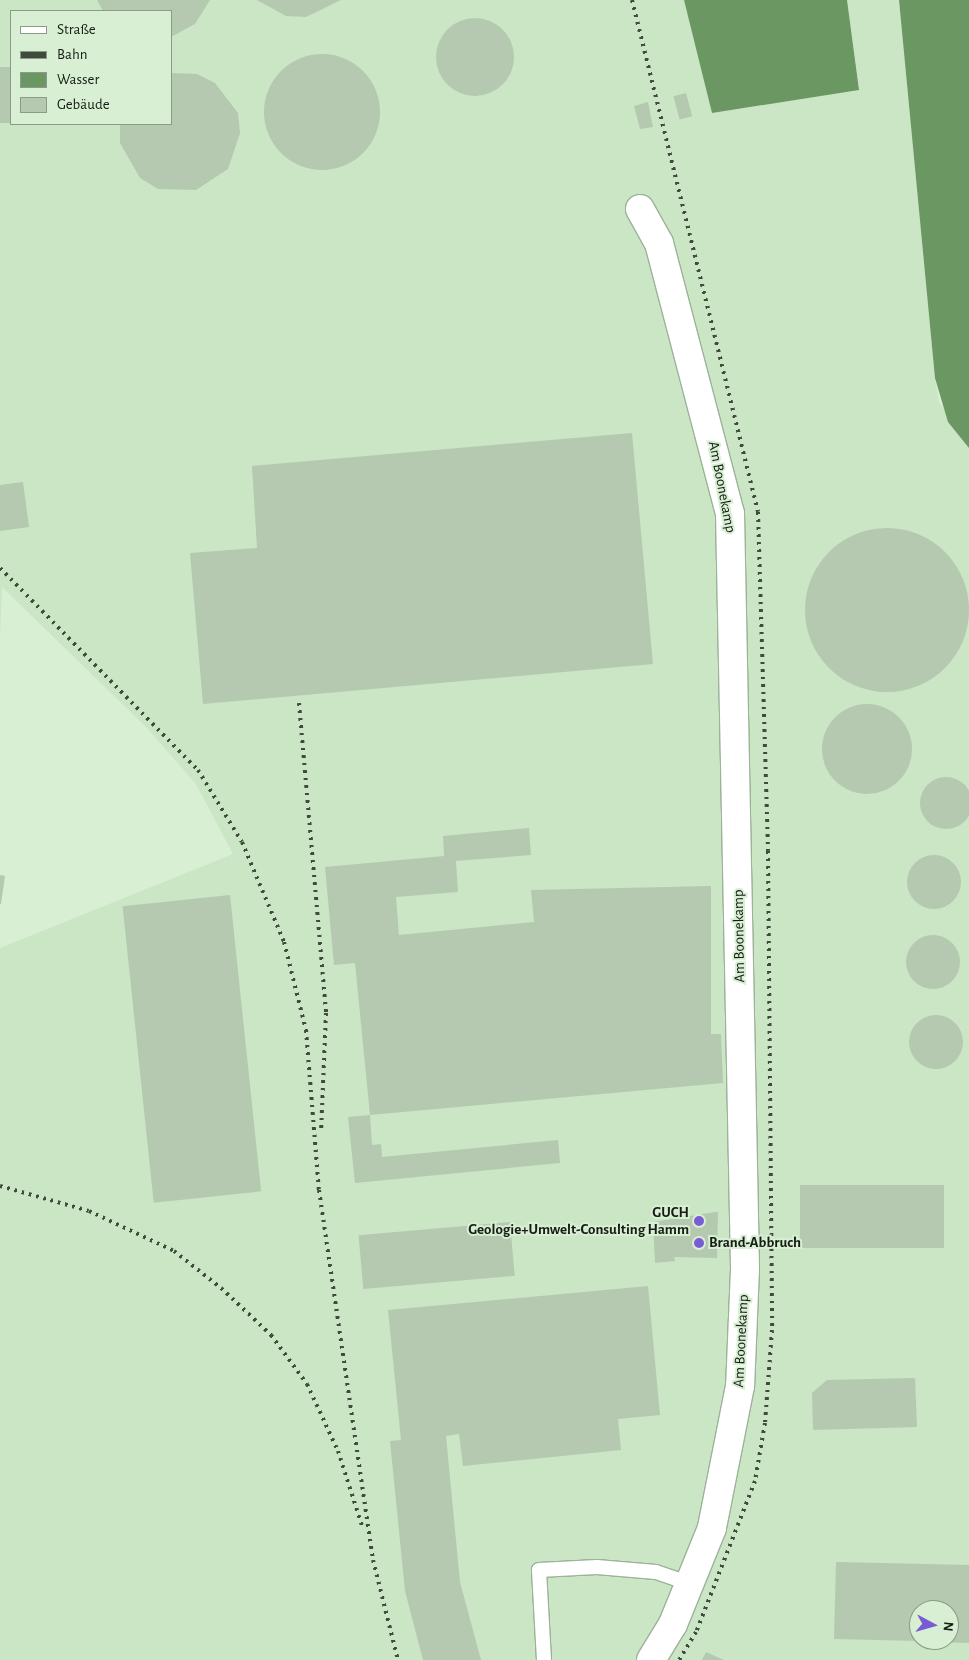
<!DOCTYPE html>
<meta charset="utf-8">
<style>
body{margin:0}
#map{position:relative;width:969px;height:1660px;overflow:hidden;background:#d8efd4;font-family:"Alegreya Sans",sans-serif}
div>[style]{position:absolute}
[style*='--x']{left:calc(var(--x)*1px);top:calc(var(--y)*1px);width:calc(var(--w)*1px);rotate:calc(var(--a)*1deg)}
.built>*{inset:0;background:#cae6c5}
.water>*{inset:0;background:#6a9762}
.building>*{inset:0;background:#b4c9b0;transform-origin:0 0}
.round{border-radius:50%}
.roads{filter:drop-shadow(1px 0 #9cb299) drop-shadow(-1px 0 #9cb299) drop-shadow(0 1px #9cb299) drop-shadow(0 -1px #9cb299)}
.service>*{height:14px;margin:-7px;padding:0 7px;transform-origin:7px;border-radius:7px;background:#fff}
.minor>*{height:28px;margin:-14px;padding:0 14px;transform-origin:14px;border-radius:14px;background:#fff}
.rail>*{height:4px;margin-top:-2px;transform-origin:0;background:repeating-linear-gradient(90deg,#404b3e 0 2.5px,transparent 0 7.5px)}
.dots>*{width:14px;height:14px;translate:-50% -50%;box-sizing:border-box;border:2px solid #d8efd4;border-radius:50%}
span{translate:-50% -50%;white-space:nowrap;text-align:center;line-height:1.15;-webkit-text-stroke:4px #d8efd4;paint-order:stroke}
.street-label{font-size:15px;color:#151d14}
.poi-label{font-size:15px;color:#151d14;font-weight:700}
.right{translate:-100% -50%;text-align:right}
.left{translate:0 -50%;text-align:left}
.legend{position:absolute;left:10px;top:10px;width:162px;height:115px;box-sizing:border-box;background:#d8efd4;border:1px solid #8a9b87;margin:0;padding:6px 9px;list-style:none;font-size:15px;color:#151d14}
.legend li{display:flex;align-items:center;gap:10px;height:25px}
.legend b{width:25px;border:1px solid #8a9b87}
.north{position:absolute;left:909px;top:1600px;width:50px;height:50px;box-sizing:border-box;background:#d8efd4;border:1px solid #8a9b87;border-radius:50%;rotate:96deg;font-size:14px;font-weight:700;line-height:20px;text-align:center;color:#151d14}
.north::after{content:'';display:block;margin:auto;width:18px;height:22px;background:#795bd5;clip-path:polygon(50% 0,100% 100%,50% 72%,0 100%)}
</style>
<div id="map">
<div class="built">
<div style="clip-path:polygon(evenodd,0 0,684px 0,712px 113px,859px 90px,847px 0,899px 0,935px 378px,939px 402px,969px 448px,969px 1660px,0 1660px,0 948px,233px 854px,196px 784px,147px 728px,2px 587px,0 638px,0 0,11px 11px,171px 11px,171px 124px,11px 124px,11px 11px,0 0,919px 1610px,949px 1610px,949px 1640px,919px 1640px,919px 1610px)"></div>
</div>
<div class="water">
<div style="clip-path:polygon(684px 0,847px 0,859px 90px,712px 113px)"></div>
<div style="clip-path:polygon(899px 0,969px 0,969px 448px,948px 422px,935px 378px)"></div>
</div>
<div class="building">
<div style="clip-path:polygon(97px 0,210px 0,195px 24px,171px 37px,171px 11px,103px 11px)"></div>
<div style="clip-path:polygon(257px 0,341px 0,306px 17px,286px 16px)"></div>
<div class="round" style="left:436px;top:18px;width:78px;height:78px"></div>
<div class="round" style="left:264px;top:54px;width:116px;height:116px"></div>
<div style="left:11px;top:67px;width:56px;height:11px;rotate:90deg"></div>
<div style="clip-path:polygon(171px 73px,197px 74px,215px 83px,238px 113px,240px 133px,228px 169px,196px 190px,158px 189px,140px 178px,120px 143px,120px 124px,171px 124px)"></div>
<div style="left:686px;top:93px;width:24px;height:13px;rotate:75deg"></div>
<div style="clip-path:polygon(648px 102px,653px 127px,640px 129px,634px 106px)"></div>
<div style="clip-path:polygon(632px 433px,653px 664px,203px 704px,190px 553px,257px 548px,252px 466px)"></div>
<div style="clip-path:polygon(23px 482px,29px 527px,0 531px,0 485px)"></div>
<div class="round" style="left:805px;top:528px;width:164px;height:164px"></div>
<div class="round" style="left:822px;top:704px;width:90px;height:90px"></div>
<div class="round" style="left:920px;top:777px;width:52px;height:52px"></div>
<div style="clip-path:polygon(529px 828px,531px 855px,456px 861px,458px 892px,396px 897px,399px 935px,534px 922px,531px 890px,711px 886px,711px 1034px,721px 1034px,723px 1083px,370px 1115px,355px 963px,334px 965px,325px 867px,444px 856px,443px 836px)"></div>
<div class="round" style="left:907px;top:855px;width:54px;height:54px"></div>
<div style="clip-path:polygon(0 875px,5px 876px,1px 904px,0 904px)"></div>
<div style="left:230px;top:895px;width:298px;height:108px;rotate:84deg"></div>
<div class="round" style="left:906px;top:935px;width:54px;height:54px"></div>
<div class="round" style="left:909px;top:1015px;width:54px;height:54px"></div>
<div style="clip-path:polygon(370px 1115px,372px 1145px,381px 1144px,382px 1157px,558px 1140px,560px 1163px,355px 1183px,348px 1117px)"></div>
<div style="left:800px;top:1185px;width:144px;height:63px"></div>
<div style="clip-path:polygon(715px 1212px,718px 1212px,717px 1258px,674px 1257px,675px 1261px,655px 1263px,653px 1222px)"></div>
<div style="left:510px;top:1222px;width:54px;height:152px;rotate:85deg"></div>
<div style="clip-path:polygon(648px 1286px,660px 1415px,618px 1419px,621px 1450px,463px 1466px,459px 1434px,446px 1436px,460px 1582px,481px 1660px,423px 1660px,405px 1591px,390px 1441px,401px 1440px,388px 1310px)"></div>
<div style="clip-path:polygon(915px 1378px,917px 1427px,813px 1430px,812px 1393px,827px 1380px)"></div>
<div style="clip-path:polygon(836px 1562px,969px 1565px,969px 1643px,928px 1642px,949px 1640px,949px 1610px,919px 1610px,919px 1641px,834px 1639px)"></div>
<div style="clip-path:polygon(706px 1652px,724px 1660px,702px 1660px)"></div>
</div>
<div class="roads">
<div class="service">
<div style="--x:544;--y:1660;--w:90;--a:-93.2"></div>
<div style="--x:539;--y:1570;--w:58;--a:-3"></div>
<div style="--x:597;--y:1567;--w:59;--a:4.8"></div>
<div style="--x:656;--y:1572;--w:36;--a:19"></div>
</div>
<div class="minor">
<div style="--x:640;--y:209;--w:39;--a:61"></div>
<div style="--x:659;--y:243;--w:279;--a:75.3"></div>
<div style="--x:730;--y:513;--w:756;--a:88.86"></div>
<div style="--x:745;--y:1269;--w:117;--a:92.4"></div>
<div style="--x:740;--y:1386;--w:145;--a:101.2"></div>
<div style="--x:712;--y:1528;--w:104;--a:112.1"></div>
<div style="--x:673;--y:1624;--w:42;--a:121.4"></div>
</div>
</div>
<div class="rail">
<div style="--x:632;--y:0;--w:527;--a:76.17"></div>
<div style="--x:758;--y:512;--w:339;--a:88.3"></div>
<div style="--x:768;--y:851;--w:479;--a:89.5"></div>
<div style="--x:772;--y:1330;--w:93;--a:94.3"></div>
<div style="--x:765;--y:1423;--w:59;--a:99.8"></div>
<div style="--x:755;--y:1481;--w:162;--a:111.3"></div>
<div style="--x:696;--y:1632;--w:33;--a:121"></div>
<div style="--x:0;--y:568;--w:283;--a:45.6"></div>
<div style="--x:198;--y:770;--w:84;--a:58.6"></div>
<div style="--x:242;--y:842;--w:108;--a:67.2"></div>
<div style="--x:284;--y:942;--w:91;--a:76"></div>
<div style="--x:306;--y:1030;--w:161;--a:85.4"></div>
<div style="--x:319;--y:1190;--w:374;--a:81.7"></div>
<div style="--x:373;--y:1560;--w:103;--a:76"></div>
<div style="--x:299;--y:703;--w:311;--a:85"></div>
<div style="--x:326;--y:1013;--w:120;--a:92.4"></div>
<div style="--x:0;--y:1186;--w:92;--a:15.7"></div>
<div style="--x:89;--y:1211;--w:94;--a:25.2"></div>
<div style="--x:174;--y:1251;--w:60;--a:38.2"></div>
<div style="--x:221;--y:1288;--w:69;--a:43.2"></div>
<div style="--x:271;--y:1335;--w:61;--a:53.7"></div>
<div style="--x:307;--y:1384;--w:74;--a:65.2"></div>
<div style="--x:338;--y:1451;--w:82;--a:72.2"></div>
</div>
<div class="dots">
<div style="left:699px;top:1221px;background:#795bd5"></div>
<div style="left:699px;top:1243px;background:#795bd5"></div>
</div>
<div class="street-label">
<span style="left:722px;top:487px;rotate:79deg">Am Boonekamp</span>
<span style="left:739px;top:936px;rotate:-91deg">Am Boonekamp</span>
<span style="left:741px;top:1341px;rotate:-87deg">Am Boonekamp</span>
</div>
<div class="poi-label">
<span class="right" style="left:689px;top:1221px">GUCH<br>Geologie+Umwelt-Consulting Hamm</span>
<span class="left" style="left:709px;top:1243px">Brand-Abbruch</span>
</div>
<ul class="legend">
<li><b style="height:6px;background:#fff"></b>Straße</li>
<li><b style="height:6px;background:#404b3e"></b>Bahn</li>
<li><b style="height:14px;background:#6a9762"></b>Wasser</li>
<li><b style="height:14px;background:#b4c9b0"></b>Gebäude</li>
</ul>
<div class="north">N</div>
</div>
